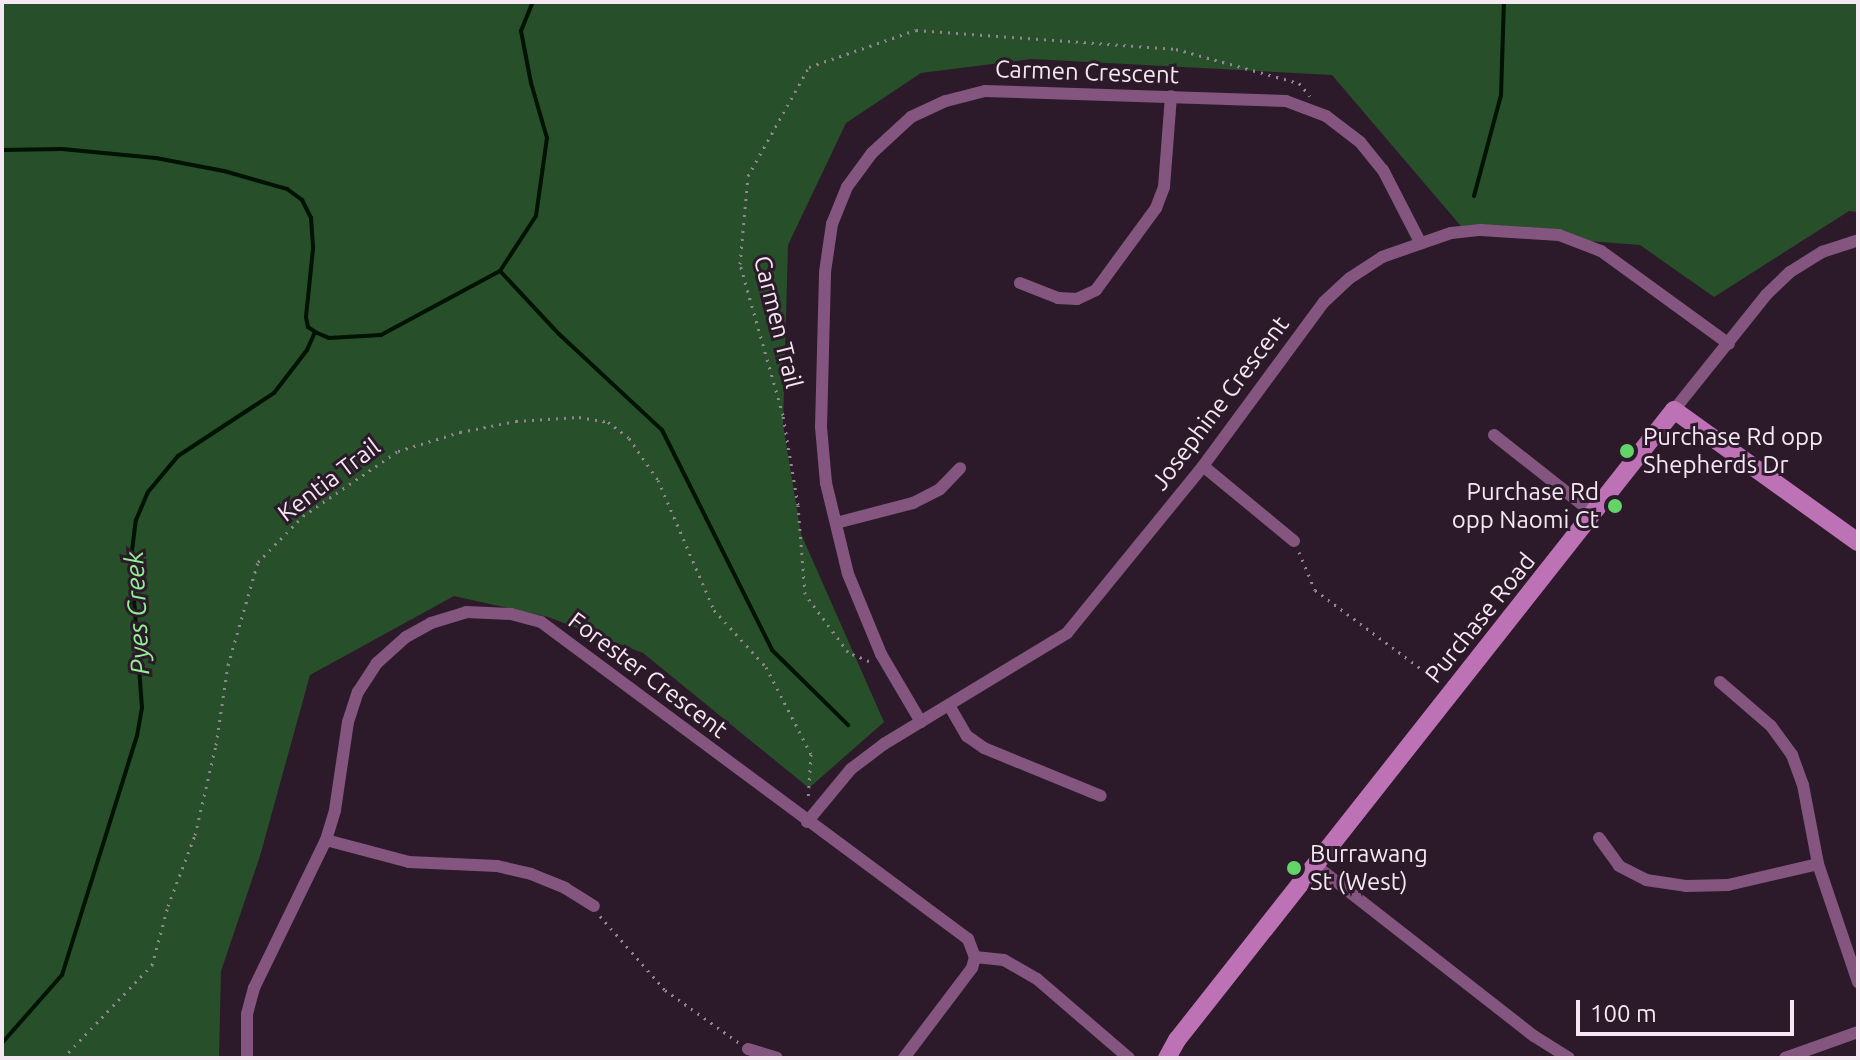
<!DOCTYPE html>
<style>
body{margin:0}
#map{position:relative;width:1860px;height:1060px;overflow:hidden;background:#2c1a2a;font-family:Ubuntu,sans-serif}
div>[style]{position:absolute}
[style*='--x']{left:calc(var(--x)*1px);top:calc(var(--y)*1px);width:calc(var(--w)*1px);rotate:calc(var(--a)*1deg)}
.green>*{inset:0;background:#274f29}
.stream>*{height:4px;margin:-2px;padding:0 2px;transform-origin:2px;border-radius:2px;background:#001201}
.path>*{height:3px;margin-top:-1.5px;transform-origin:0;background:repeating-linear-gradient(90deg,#948592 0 2px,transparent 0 8px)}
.street>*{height:12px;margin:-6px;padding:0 6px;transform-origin:6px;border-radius:6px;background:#84567f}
.secondary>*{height:18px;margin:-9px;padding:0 9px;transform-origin:9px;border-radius:9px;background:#bd72b5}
.dots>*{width:22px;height:22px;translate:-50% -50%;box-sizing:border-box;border:4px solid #2c1a2a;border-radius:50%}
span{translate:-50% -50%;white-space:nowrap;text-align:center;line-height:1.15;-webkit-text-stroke:6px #2c1a2a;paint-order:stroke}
.street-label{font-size:24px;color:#f5e8f3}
.poi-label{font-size:24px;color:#f5e8f3}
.left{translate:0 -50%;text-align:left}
.right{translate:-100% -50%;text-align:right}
.water-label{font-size:26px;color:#8ff191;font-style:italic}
.frame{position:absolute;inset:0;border:4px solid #f5e8f3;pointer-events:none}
.scale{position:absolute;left:1576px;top:1000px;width:218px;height:36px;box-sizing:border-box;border:4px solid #f5e8f3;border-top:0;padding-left:10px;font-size:24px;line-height:28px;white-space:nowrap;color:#f5e8f3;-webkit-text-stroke:6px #2c1a2a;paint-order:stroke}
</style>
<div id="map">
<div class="green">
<div style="clip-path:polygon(2px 2px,1858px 2px,1858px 212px,1849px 211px,1714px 297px,1640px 245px,1466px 232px,1332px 75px,1032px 59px,921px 73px,846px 123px,788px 245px,783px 425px,801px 534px,884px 722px,809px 788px,643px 653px,548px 617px,454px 596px,310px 675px,260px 856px,221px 971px,219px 1058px,2px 1058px)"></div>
</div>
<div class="stream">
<div style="--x:2;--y:150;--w:60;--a:-1"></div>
<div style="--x:62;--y:149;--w:94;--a:5.5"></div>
<div style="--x:156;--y:158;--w:69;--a:10.8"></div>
<div style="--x:224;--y:171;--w:66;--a:15.9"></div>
<div style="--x:287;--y:189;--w:19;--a:36"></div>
<div style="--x:302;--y:200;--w:20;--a:63"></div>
<div style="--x:311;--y:218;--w:31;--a:86"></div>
<div style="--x:313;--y:249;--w:68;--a:95.9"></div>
<div style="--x:306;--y:317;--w:10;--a:79"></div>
<div style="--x:308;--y:327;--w:7;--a:34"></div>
<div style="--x:1474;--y:196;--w:105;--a:-75"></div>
<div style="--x:1501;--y:95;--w:93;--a:-88.2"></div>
<div style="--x:500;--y:271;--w:86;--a:46.9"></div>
<div style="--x:559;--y:334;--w:141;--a:43"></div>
<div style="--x:662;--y:430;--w:246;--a:63.4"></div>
<div style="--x:772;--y:650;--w:107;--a:44.6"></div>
<div style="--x:2;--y:1043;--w:91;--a:-48.6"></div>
<div style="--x:62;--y:975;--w:250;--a:-72.6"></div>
<div style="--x:137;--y:736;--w:28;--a:-80"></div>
<div style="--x:142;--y:708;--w:149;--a:-94.2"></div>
<div style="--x:131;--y:559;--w:39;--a:-83"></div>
<div style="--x:136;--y:520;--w:30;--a:-67"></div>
<div style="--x:148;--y:492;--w:47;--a:-50.2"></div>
<div style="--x:178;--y:456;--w:115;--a:-33.3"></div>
<div style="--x:274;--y:393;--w:54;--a:-52.5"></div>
<div style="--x:307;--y:350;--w:20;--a:-66"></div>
<div style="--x:315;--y:332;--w:15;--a:23"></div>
<div style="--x:329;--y:338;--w:52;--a:-3.3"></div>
<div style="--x:381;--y:335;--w:135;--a:-28.3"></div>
<div style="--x:500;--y:271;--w:66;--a:-56.8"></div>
<div style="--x:536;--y:216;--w:79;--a:-82"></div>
<div style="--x:547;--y:138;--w:57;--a:-106.2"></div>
<div style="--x:531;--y:83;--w:53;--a:-100.9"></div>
<div style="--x:521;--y:31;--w:31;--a:-68"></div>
</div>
<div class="path">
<div style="--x:1299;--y:552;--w:41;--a:67.2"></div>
<div style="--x:1315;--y:590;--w:154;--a:36.6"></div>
<div style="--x:869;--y:661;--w:23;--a:-157"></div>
<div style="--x:848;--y:652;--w:72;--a:-126.6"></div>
<div style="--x:805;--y:594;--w:89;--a:-94.5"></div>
<div style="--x:798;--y:505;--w:91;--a:-99.5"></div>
<div style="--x:783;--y:415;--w:157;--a:-105.9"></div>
<div style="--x:740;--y:264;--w:88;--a:-84.8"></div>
<div style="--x:748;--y:176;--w:125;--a:-60.8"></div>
<div style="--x:809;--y:67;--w:113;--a:-19.1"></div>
<div style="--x:916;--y:30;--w:261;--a:4.2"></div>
<div style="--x:1176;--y:49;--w:128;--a:15.5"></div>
<div style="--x:1299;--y:83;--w:17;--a:50"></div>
<div style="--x:600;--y:916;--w:98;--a:48.7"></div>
<div style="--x:665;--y:990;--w:90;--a:35.5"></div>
<div style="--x:63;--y:1058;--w:129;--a:-46.3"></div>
<div style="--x:152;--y:965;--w:61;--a:-74.8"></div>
<div style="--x:168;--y:906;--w:76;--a:-69.2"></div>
<div style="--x:195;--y:835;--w:92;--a:-76.9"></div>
<div style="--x:216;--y:745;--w:81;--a:-81.5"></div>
<div style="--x:228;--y:665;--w:107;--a:-73.8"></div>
<div style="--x:258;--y:562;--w:64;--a:-45.6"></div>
<div style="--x:303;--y:516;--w:115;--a:-34.4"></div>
<div style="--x:398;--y:451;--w:65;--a:-17"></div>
<div style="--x:460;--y:432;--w:57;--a:-11.1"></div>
<div style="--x:516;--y:421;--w:63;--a:-3.6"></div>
<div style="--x:579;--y:417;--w:29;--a:10"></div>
<div style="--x:608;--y:422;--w:26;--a:37"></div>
<div style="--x:629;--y:438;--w:51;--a:55.4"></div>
<div style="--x:658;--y:480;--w:142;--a:66.7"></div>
<div style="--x:714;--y:610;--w:77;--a:47.6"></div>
<div style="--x:766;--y:667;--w:98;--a:62.7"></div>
<div style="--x:811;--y:754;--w:46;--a:93.7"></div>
</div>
<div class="street">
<div style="--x:1020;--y:283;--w:41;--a:21.5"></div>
<div style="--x:1058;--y:298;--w:19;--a:3"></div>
<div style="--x:1077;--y:299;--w:21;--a:-25"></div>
<div style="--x:1096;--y:290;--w:102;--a:-53.8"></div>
<div style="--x:1156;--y:208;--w:22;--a:-69"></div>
<div style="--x:1164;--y:187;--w:91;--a:-85.6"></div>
<div style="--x:1674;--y:410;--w:147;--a:-51.3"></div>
<div style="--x:1766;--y:295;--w:33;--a:-44"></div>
<div style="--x:1790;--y:272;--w:38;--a:-32"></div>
<div style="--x:1822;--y:252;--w:38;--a:-18"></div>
<div style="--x:1494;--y:435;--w:127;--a:38.3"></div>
<div style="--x:1203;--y:466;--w:118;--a:39.5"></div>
<div style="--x:836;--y:523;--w:80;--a:-14.6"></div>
<div style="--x:913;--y:503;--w:30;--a:-27"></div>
<div style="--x:940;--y:489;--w:29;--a:-46"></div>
<div style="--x:1720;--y:682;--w:67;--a:40.8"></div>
<div style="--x:1771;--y:726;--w:36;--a:54"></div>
<div style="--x:1792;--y:755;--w:32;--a:70"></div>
<div style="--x:1803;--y:785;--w:80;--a:79.2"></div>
<div style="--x:1818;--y:864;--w:125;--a:71.3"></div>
<div style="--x:950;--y:707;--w:34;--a:60"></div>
<div style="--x:967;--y:736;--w:21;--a:35"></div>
<div style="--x:984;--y:748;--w:126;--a:22.3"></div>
<div style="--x:921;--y:722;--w:79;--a:-120.5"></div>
<div style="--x:881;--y:654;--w:87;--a:-112.4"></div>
<div style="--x:848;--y:574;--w:94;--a:-103.6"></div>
<div style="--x:826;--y:483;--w:56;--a:-95.1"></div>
<div style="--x:821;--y:427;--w:155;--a:-88.5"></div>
<div style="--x:825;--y:272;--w:49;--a:-81.7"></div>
<div style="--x:832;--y:224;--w:40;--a:-68"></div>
<div style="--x:847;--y:187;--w:42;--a:-53.7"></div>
<div style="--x:872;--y:153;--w:53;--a:-42.7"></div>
<div style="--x:911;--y:117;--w:38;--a:-25"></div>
<div style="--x:946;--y:101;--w:40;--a:-14.4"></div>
<div style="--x:985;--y:91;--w:301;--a:1.9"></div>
<div style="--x:1286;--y:101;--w:43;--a:20.6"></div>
<div style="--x:1326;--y:116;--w:43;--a:37.4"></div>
<div style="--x:1360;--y:142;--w:36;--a:51"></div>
<div style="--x:1383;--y:170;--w:81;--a:62.8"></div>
<div style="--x:807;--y:822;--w:69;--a:-50.3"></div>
<div style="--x:851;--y:769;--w:41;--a:-37.1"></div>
<div style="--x:884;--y:744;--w:214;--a:-31.2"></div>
<div style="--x:1067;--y:633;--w:215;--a:-50.8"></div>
<div style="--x:1203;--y:466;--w:204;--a:-53.6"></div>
<div style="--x:1324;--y:302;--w:35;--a:-43"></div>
<div style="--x:1350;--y:278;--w:38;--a:-33"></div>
<div style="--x:1382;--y:257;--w:73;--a:-19.2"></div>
<div style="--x:1451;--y:233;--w:30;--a:-6"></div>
<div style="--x:1481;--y:230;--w:78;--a:3.7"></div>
<div style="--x:1559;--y:235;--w:45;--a:20.9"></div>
<div style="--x:1601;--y:251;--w:158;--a:36"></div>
<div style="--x:1599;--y:838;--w:34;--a:54"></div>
<div style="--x:1619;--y:866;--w:30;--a:27"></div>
<div style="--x:1646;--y:880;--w:40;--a:8.5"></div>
<div style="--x:1686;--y:886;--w:42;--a:-1.4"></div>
<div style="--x:1728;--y:885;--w:92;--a:-13.1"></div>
<div style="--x:326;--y:840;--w:86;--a:14.8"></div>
<div style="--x:409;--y:862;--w:88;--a:2.6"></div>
<div style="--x:497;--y:866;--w:35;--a:13"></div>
<div style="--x:531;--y:874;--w:37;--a:22"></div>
<div style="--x:565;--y:888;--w:34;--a:32"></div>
<div style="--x:1315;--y:865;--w:278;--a:38"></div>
<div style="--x:1534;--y:1036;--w:41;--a:32.2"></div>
<div style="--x:975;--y:957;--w:29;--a:6"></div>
<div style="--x:1004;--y:960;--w:38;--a:30"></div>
<div style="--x:1037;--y:979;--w:121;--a:40.7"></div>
<div style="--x:748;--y:1049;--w:30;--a:17"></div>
<div style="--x:247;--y:1058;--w:44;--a:-90"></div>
<div style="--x:247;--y:1014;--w:27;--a:-75"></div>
<div style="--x:254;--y:988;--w:165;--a:-64.1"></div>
<div style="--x:326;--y:840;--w:31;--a:-73"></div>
<div style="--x:335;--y:810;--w:89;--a:-81.6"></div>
<div style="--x:348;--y:722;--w:32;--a:-72"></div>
<div style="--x:358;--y:692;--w:35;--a:-57"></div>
<div style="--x:377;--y:663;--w:39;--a:-42"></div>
<div style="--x:406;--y:637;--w:29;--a:-29"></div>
<div style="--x:431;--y:623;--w:37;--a:-17"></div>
<div style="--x:466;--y:612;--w:45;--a:2.5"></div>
<div style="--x:511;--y:614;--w:31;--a:15"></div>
<div style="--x:541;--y:622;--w:532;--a:36.59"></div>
<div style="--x:968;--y:939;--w:19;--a:69"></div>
<div style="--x:975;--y:957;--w:11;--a:105"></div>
<div style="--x:972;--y:968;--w:113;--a:127.1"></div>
<div style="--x:1785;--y:1058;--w:77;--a:-19.6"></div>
</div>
<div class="secondary">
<div style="--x:1167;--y:1058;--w:21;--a:-61"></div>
<div style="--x:1177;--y:1040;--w:802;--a:-51.73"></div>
<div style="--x:1674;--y:410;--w:226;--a:35.7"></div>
</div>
<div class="dots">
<div style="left:1627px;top:451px;background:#63d468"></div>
<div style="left:1615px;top:506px;background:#63d468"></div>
<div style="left:1294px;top:868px;background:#63d468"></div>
</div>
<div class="street-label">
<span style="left:1087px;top:72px;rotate:2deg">Carmen Crescent</span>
<span style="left:778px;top:322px;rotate:76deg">Carmen Trail</span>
<span style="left:1220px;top:403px;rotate:-53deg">Josephine Crescent</span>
<span style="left:329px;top:480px;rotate:-37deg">Kentia Trail</span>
<span style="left:1480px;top:618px;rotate:-51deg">Purchase Road</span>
<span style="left:648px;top:675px;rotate:37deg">Forester Crescent</span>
</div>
<div class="poi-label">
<span class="left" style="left:1643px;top:451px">Purchase Rd opp<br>Shepherds Dr</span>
<span class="right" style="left:1599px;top:506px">Purchase Rd<br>opp Naomi Ct</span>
<span class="left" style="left:1310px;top:868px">Burrawang<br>St (West)</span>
</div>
<div class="water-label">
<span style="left:137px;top:613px;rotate:-93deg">Pyes Creek</span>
</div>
<div class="frame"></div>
<div class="scale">100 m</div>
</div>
